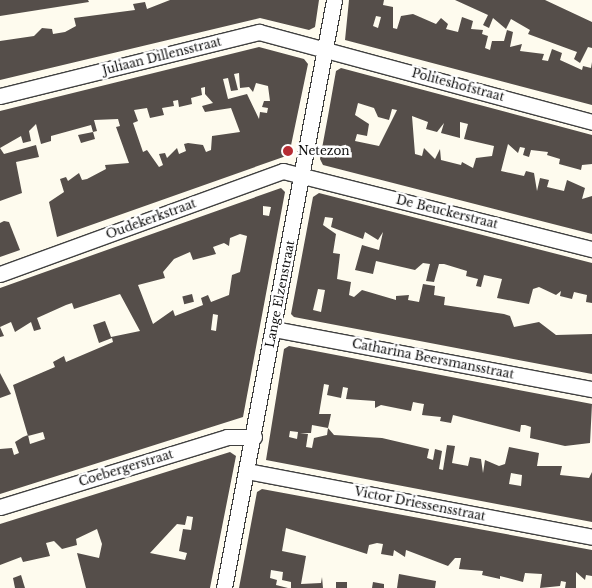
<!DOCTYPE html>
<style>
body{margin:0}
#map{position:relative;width:592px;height:588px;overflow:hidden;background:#fefbee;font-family:"Libre Baskerville",serif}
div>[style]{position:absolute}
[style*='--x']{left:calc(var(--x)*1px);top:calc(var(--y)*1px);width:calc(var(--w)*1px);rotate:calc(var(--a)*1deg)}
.building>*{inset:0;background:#554e4a;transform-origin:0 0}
.roads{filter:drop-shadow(1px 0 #404040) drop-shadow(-1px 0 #404040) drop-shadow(0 1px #404040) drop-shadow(0 -1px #404040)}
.minor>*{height:15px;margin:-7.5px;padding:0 7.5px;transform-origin:7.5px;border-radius:7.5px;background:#fff}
.dots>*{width:14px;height:14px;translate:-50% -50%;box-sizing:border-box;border:2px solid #fff;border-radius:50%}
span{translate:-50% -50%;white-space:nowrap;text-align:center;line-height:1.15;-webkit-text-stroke:5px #fff;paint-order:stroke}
.street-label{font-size:12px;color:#0d0d0d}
.poi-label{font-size:12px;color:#0d0d0d}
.left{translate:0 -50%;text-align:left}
</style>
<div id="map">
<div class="building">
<div style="clip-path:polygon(0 0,88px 0,89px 2px,0 16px)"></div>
<div style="clip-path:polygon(170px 0,319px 0,315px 27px,309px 30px,260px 18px,0 80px,0 41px,34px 36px,42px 28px,52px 29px,53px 34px,65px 32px,76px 26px,74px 18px,135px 10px,133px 4px,145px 2px,147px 9px)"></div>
<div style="clip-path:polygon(evenodd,349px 0,384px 0,383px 5px,393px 7px,393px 28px,397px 29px,401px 16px,413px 14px,436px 24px,441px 18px,448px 24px,446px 29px,458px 32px,462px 17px,473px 21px,471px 29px,483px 30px,482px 34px,488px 36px,485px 48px,490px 50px,492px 41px,504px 41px,507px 30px,513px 32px,510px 47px,522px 44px,520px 51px,544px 54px,542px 60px,548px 61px,552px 49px,562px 53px,560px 60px,582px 70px,583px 66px,591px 68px,592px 62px,592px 105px,345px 40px,349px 0,376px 16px,381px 17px,378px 28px,373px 26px,376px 16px)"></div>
<div style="clip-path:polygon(455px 0,545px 0,592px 22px,592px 48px,588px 47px,580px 63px,574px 59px,577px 52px,528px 34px,530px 30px,511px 19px,506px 29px,493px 18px,489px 28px,483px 25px,488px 15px)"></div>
<div style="clip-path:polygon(evenodd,259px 47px,304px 59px,308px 64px,289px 155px,57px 237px,49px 202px,64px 192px,60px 179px,66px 177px,68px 181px,79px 173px,82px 180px,87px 179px,106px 169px,105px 165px,129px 163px,116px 127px,120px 126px,118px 119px,94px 120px,97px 131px,93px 132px,91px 125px,51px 136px,51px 141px,41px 144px,36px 124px,29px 131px,31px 141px,23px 143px,21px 136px,0 148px,4px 154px,36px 145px,39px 157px,16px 162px,22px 193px,0 201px,0 111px,259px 47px,239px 73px,240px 88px,249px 87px,253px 92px,256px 83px,268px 86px,270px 101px,264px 101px,262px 107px,268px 108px,267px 113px,260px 112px,259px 119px,247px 94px,228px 99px,223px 79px,228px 78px,231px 91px,238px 90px,234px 74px,239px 73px,259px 47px,205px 87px,205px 94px,213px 103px,202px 106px,205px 112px,231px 108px,240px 132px,212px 136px,211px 150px,206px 152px,203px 145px,188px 143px,184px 144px,186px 151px,179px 154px,177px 148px,167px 158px,165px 153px,159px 154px,163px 165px,159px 167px,147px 150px,143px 152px,133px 123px,138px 121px,134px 110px,147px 108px,150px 118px,164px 115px,162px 108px,174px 106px,173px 101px,178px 100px,179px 107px,192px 104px,191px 98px,202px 95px,201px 88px,205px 87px)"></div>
<div style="clip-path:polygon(evenodd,341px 68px,592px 135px,592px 164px,582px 165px,581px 170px,559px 164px,560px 159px,547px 155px,548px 152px,531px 150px,529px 157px,523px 155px,525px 148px,520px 147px,518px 153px,508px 144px,501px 171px,524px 176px,526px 171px,534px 173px,537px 191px,540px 178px,549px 180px,547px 187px,564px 191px,567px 180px,585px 188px,582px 199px,592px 196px,592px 234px,323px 165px,320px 159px,328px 116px,336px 71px,341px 68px,358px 103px,374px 108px,378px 117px,389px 120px,392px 109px,397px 110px,379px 146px,355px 141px,357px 134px,367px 136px,369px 124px,355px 115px,358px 103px,341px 68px,412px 116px,428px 122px,426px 129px,437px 132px,444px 123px,441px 133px,460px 138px,460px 122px,468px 124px,464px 139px,494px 146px,492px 156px,476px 158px,473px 168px,462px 162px,461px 165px,441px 160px,440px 149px,435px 159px,424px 148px,422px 156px,415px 154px,412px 116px)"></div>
<div style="clip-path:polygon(93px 132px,95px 139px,81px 143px,78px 135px)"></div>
<div style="clip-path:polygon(evenodd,281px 188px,285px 192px,243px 417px,0 494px,0 449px,12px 448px,14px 455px,19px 453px,15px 442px,23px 437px,28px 435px,30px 444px,45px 439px,43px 432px,28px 436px,13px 385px,55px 367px,53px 362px,64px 356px,66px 362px,113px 342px,112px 338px,99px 343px,93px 325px,105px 321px,111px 337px,140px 331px,120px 294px,74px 309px,72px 303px,66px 305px,37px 318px,41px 329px,34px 331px,31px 322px,15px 332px,11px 322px,0 327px,4px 336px,0 337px,0 288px,281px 188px,263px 206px,271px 207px,269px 216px,263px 215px,263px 206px,281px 188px,240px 234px,247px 236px,240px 272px,232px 275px,229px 295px,211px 302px,208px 295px,201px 298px,203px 305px,175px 316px,173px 310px,153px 324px,138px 285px,165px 278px,163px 272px,174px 259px,190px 252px,193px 260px,216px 254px,213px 247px,224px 243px,229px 246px,230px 238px,240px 234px,281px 188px,213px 314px,218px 315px,216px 331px,211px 330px,213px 314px)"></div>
<div style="clip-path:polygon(evenodd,319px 193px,592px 263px,592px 303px,586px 302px,587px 295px,574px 292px,572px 299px,560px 296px,561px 291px,556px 295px,539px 287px,533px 289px,529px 304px,497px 298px,502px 279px,484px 275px,481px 287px,476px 286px,478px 279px,466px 276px,467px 271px,444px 264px,439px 264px,434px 282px,426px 281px,430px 264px,423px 263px,415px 270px,376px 261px,373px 274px,355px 270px,362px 245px,379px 250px,383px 232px,378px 240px,365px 232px,363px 239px,331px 227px,333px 218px,325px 217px,323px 225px,336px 234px,333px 253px,340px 254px,337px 279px,351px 282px,349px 295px,354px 297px,362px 290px,396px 300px,396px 296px,409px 295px,408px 300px,419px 302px,423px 284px,435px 286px,434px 295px,445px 297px,444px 305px,504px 314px,510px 316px,514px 327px,539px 322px,556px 335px,592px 334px,592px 374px,294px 317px,291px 314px,313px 197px,319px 193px,318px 289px,325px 290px,321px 312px,313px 310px,318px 289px)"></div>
<div style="clip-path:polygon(4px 221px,9px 222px,20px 250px,0 257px,0 223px)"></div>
<div style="left:192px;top:294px;width:8px;height:10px;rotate:76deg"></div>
<div style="clip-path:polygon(evenodd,289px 346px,592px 404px,590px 443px,565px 446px,530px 438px,531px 427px,525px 425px,521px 425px,520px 432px,453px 415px,451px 423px,440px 421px,441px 417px,422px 415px,424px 404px,418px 403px,413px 402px,411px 411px,381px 405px,375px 408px,375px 401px,346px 399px,348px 388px,343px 387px,341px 398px,327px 395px,329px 385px,324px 384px,319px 414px,331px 414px,328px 428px,312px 425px,311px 433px,300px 433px,308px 434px,306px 447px,312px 448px,314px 438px,327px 435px,328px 428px,334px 435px,382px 438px,429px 449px,427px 458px,433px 460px,435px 449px,442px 451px,439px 469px,443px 470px,447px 445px,455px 446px,452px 463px,468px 466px,470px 457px,481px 459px,483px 473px,485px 460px,499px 466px,505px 464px,509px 447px,539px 453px,537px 466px,562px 466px,560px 475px,589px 478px,592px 472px,592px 522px,266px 460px,284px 349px,289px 346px,290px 431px,298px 432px,297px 439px,289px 437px,290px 431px,289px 346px,511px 473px,522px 475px,521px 486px,509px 484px,511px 473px)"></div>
<div style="clip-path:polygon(0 373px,11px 394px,0 398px)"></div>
<div style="clip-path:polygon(evenodd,230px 452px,236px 456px,210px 588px,86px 588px,77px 553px,99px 558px,102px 544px,97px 529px,76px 539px,77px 545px,62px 549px,54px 541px,46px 543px,50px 556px,23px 562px,21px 557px,0 565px,0 524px,230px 452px,187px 516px,193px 517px,191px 530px,183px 529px,179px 551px,187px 553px,185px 560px,150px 553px,177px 524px,185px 525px,187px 516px)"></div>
<div style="clip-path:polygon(262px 489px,592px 550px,592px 576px,586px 575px,585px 580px,576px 572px,576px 588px,565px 588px,566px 582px,561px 581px,560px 586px,540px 588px,542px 574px,525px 573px,523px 582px,500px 576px,500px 579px,482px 575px,483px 571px,459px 569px,461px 558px,455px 558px,448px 566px,406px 550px,405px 557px,394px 550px,393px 556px,381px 554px,383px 544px,377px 543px,369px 545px,367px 554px,286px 528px,282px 551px,306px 556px,301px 584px,321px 583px,322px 577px,323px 588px,291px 588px,291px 582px,282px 580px,283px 572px,271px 570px,270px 578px,277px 580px,276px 585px,288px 588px,239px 588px,257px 492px)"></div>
<div style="clip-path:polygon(399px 574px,436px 581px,435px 588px,397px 588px)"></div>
<div style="clip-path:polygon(21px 575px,25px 588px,15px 588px,13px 578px)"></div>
<div style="left:336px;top:582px;width:11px;height:6px"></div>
<div style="clip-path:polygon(373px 582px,384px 584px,384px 588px,372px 588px)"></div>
</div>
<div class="roads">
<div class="minor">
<div style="--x:0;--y:96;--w:267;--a:-13.9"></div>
<div style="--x:259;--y:32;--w:345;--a:15.1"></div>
<div style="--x:0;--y:274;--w:301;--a:-20"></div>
<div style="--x:283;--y:171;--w:319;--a:14.2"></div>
<div style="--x:274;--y:329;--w:324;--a:10.7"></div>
<div style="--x:247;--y:471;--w:351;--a:10.8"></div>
<div style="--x:0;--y:507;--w:238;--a:-17.1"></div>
<div style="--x:227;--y:437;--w:27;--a:0"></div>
<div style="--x:224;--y:588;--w:598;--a:-79.4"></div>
</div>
</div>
<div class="dots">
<div style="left:288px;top:151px;background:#b62c33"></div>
</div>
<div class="street-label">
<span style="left:162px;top:56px;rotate:-14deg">Juliaan Dillensstraat</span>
<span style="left:458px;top:85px;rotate:15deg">Politeshofstraat</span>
<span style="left:447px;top:212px;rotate:14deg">De Beuckerstraat</span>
<span style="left:151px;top:219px;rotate:-20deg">Oudekerkstraat</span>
<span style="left:280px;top:294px;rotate:-79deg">Lange Elzenstraat</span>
<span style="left:433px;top:359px;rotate:11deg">Catharina Beersmansstraat</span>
<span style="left:126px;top:468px;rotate:-17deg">Coebergerstraat</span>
<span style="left:420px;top:504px;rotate:11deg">Victor Driessensstraat</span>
</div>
<div class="poi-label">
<span class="left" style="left:298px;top:151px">Netezon</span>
</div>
</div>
